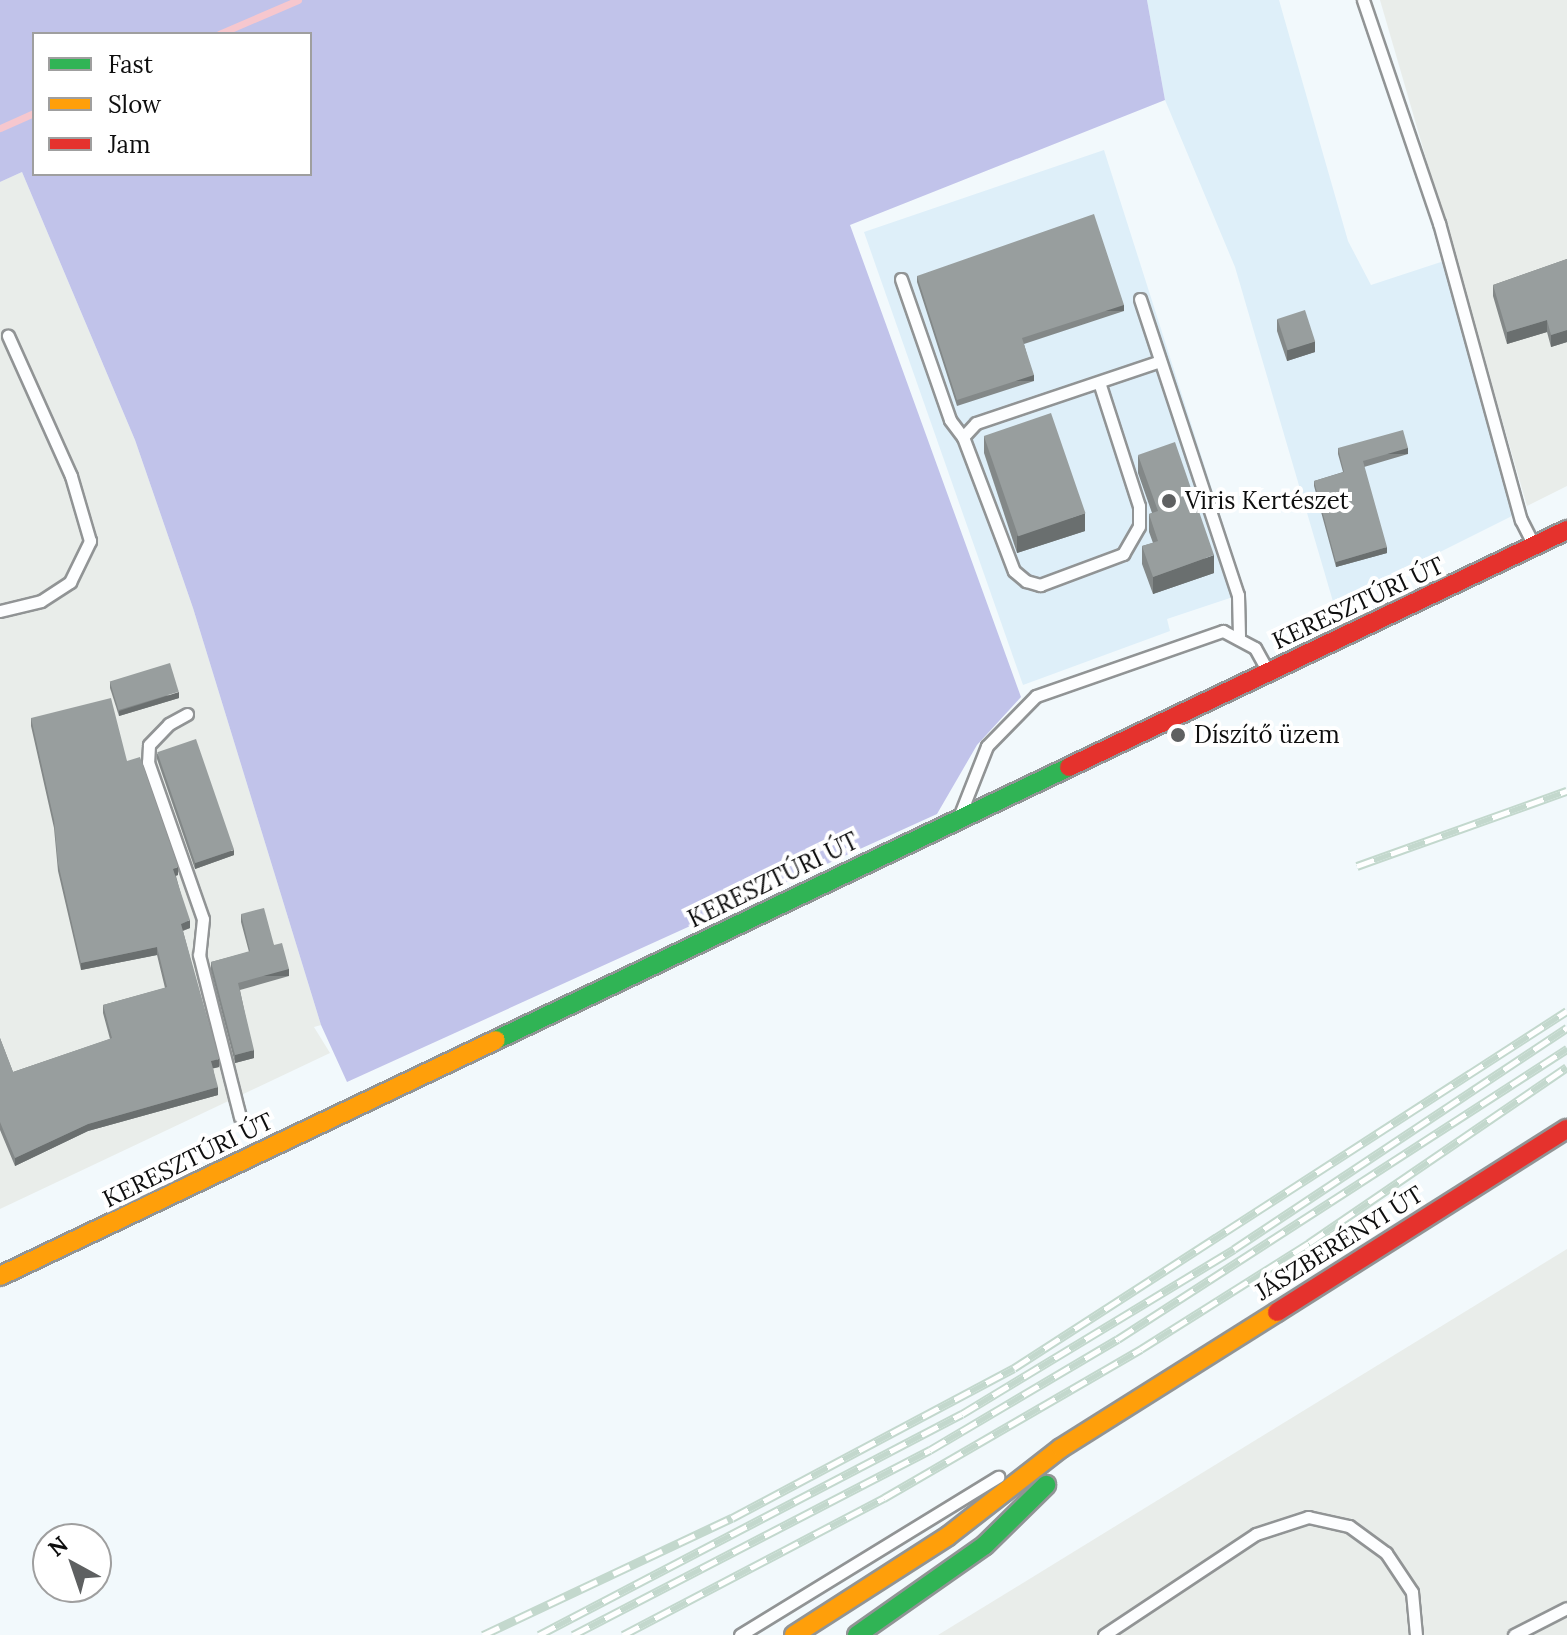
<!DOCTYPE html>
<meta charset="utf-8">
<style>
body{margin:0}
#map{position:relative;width:1567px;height:1635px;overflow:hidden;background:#f2f9fc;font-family:Lora,serif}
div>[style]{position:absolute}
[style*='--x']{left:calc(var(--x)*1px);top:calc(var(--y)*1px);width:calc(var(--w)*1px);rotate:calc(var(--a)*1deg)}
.industrial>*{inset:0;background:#e9edea}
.farmland>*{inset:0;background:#deeff9}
.forest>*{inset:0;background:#c1c3ea}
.stream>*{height:7px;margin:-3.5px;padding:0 3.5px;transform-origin:3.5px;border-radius:3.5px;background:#f6c7ce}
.roads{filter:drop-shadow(2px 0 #919495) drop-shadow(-2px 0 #919495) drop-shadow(0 2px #919495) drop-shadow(0 -2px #919495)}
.lane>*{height:11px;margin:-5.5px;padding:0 5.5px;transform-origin:5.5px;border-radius:5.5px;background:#fdfeff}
.fast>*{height:18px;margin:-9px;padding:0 9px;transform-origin:9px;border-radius:9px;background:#30b455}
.slow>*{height:18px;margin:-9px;padding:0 9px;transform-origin:9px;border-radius:9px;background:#ff9f0a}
.jam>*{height:18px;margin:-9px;padding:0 9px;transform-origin:9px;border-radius:9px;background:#e5322d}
.rail>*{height:9px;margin-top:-4.5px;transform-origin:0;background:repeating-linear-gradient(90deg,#fff 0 18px,#c3d8cd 0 36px);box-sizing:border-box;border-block:2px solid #c3d8cd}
.wall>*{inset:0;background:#838888}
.shaded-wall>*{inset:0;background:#6a6f6f;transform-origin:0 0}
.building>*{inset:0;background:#989e9e;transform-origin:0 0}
.dots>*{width:22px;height:22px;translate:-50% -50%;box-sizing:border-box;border:4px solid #fff;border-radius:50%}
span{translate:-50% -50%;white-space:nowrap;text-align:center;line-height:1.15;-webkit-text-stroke:8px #fff;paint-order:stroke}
.poi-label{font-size:24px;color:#0e0e0e}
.left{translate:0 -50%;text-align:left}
.street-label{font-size:24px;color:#0e0e0e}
.legend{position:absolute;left:32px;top:32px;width:280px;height:144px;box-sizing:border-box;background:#fff;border:2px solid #9f9f9f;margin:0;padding:10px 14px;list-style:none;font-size:24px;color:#0e0e0e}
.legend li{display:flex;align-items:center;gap:16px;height:40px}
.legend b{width:40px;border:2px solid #9f9f9f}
.north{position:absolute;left:32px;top:1523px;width:80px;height:80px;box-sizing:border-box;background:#fff;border:2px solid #9f9f9f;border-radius:50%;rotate:320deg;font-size:22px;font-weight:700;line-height:32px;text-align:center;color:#0e0e0e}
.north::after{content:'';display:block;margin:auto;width:28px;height:36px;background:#5e6061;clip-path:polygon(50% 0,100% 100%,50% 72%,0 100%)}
</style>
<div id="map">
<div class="industrial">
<div style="clip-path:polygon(1380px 0,1567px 0,1567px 486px,1527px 506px)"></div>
<div style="clip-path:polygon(22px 172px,135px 440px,193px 608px,321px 1025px,314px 1027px,330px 1053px,0 1209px,0 182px)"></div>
<div style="clip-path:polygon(1567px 1249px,1567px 1635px,938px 1635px)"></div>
</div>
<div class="farmland">
<div style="clip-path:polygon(1147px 0,1279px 0,1348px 241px,1371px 285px,1444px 261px,1514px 515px,1334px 605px,1235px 267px,1165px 100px)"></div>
<div style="clip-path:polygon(1104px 150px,1245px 593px,1167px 619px,1170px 631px,1023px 685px,864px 232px)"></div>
</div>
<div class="forest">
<div style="clip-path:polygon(evenodd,0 0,1147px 0,1165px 100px,850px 225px,1021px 697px,977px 745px,937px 814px,347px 1082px,321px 1025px,193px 608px,135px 440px,22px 172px,0 182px,0 0,34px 34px,310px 34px,310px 174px,34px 174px,34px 34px)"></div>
</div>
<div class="stream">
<div style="--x:219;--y:34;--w:86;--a:-23.3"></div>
<div style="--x:0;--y:128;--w:37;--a:-24"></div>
</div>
<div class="roads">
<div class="lane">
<div style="--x:1363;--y:0;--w:236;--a:71.2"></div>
<div style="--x:1439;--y:223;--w:308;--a:74.6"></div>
<div style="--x:1521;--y:520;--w:28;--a:63"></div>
<div style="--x:901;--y:279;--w:149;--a:70.8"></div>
<div style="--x:950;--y:420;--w:21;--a:53"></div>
<div style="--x:963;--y:437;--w:143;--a:69.2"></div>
<div style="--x:1014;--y:571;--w:16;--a:40"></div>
<div style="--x:1026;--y:581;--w:15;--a:16"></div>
<div style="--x:1040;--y:585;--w:89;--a:-20.5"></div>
<div style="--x:1123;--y:554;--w:32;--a:-60"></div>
<div style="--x:1139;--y:526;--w:20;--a:-90"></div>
<div style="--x:1139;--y:506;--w:130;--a:-107.9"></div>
<div style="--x:1140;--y:299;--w:312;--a:71.7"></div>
<div style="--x:1238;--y:595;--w:41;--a:88.6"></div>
<div style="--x:963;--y:437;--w:19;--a:-47"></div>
<div style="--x:976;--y:423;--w:194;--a:-18.6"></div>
<div style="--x:0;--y:611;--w:42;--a:-13.7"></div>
<div style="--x:41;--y:601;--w:35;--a:-33"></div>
<div style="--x:70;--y:582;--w:46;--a:-64"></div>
<div style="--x:90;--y:541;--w:68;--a:-106.3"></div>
<div style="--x:71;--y:476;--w:154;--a:-114.2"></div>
<div style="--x:187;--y:714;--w:21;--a:151"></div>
<div style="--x:169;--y:724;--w:29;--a:134"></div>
<div style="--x:149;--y:745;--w:17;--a:93"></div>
<div style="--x:148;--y:762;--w:166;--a:70.7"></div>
<div style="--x:203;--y:919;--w:36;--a:96"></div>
<div style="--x:199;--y:955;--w:167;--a:75.8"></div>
<div style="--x:961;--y:812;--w:71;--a:-68.5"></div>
<div style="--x:987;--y:746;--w:70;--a:-45.6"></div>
<div style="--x:1036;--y:696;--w:198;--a:-19.2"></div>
<div style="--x:1223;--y:631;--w:36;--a:28"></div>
<div style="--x:1255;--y:648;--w:26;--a:61"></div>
<div style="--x:740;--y:1635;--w:303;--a:-31.5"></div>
<div style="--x:1104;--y:1635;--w:182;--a:-33.6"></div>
<div style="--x:1256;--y:1534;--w:55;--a:-18.1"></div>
<div style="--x:1308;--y:1517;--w:42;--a:12.4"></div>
<div style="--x:1349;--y:1526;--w:46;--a:36.1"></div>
<div style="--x:1386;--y:1553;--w:47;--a:56.3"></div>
<div style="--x:1412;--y:1592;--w:43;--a:84.7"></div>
<div style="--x:1514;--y:1635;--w:59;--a:-27"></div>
</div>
<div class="fast">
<div style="--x:496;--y:1040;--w:635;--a:-25.47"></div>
<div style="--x:857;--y:1635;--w:156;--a:-35.1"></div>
<div style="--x:985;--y:1545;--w:86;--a:-44.5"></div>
</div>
<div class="slow">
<div style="--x:0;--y:1276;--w:549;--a:-25.45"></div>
<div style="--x:794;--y:1635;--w:183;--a:-32.7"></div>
<div style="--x:948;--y:1536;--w:143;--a:-37.9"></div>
<div style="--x:1061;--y:1448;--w:255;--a:-32.2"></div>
</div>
<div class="jam">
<div style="--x:1069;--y:767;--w:552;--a:-25.45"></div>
<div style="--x:1277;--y:1312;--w:343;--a:-32.3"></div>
</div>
</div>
<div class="rail">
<div style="--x:1357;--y:866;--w:223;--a:-19.7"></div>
<div style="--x:483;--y:1635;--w:275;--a:-25.2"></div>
<div style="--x:732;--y:1518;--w:319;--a:-28"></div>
<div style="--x:1014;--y:1368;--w:658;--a:-32.85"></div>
<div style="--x:539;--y:1635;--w:477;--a:-27.6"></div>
<div style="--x:962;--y:1414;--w:318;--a:-31.2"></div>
<div style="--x:1234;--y:1249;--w:400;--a:-33.6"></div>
<div style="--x:573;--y:1635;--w:402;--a:-27.4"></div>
<div style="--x:930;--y:1450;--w:218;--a:-30.6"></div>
<div style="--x:1118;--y:1339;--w:535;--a:-32.86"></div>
<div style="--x:623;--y:1635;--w:295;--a:-27.7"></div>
<div style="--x:884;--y:1498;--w:297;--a:-30.1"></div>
<div style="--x:1141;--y:1349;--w:199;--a:-32.2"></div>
<div style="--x:1309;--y:1243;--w:312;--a:-34.3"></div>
</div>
<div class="wall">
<div style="clip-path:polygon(1567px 259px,1567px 342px,1551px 347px,1547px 332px,1507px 344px,1493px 296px,1493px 285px)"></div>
<div style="clip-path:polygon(917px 276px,1124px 311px,1024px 344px,1034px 381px,957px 406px,917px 282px)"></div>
<div style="clip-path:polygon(1277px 319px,1315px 352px,1287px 361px,1277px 331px)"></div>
<div style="clip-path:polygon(984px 436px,1085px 531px,1017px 553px,984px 453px)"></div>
<div style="clip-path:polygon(1338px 448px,1408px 454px,1364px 467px,1387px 553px,1336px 567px,1314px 486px,1314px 481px,1343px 472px,1338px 454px)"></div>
<div style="clip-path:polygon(1138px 455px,1214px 573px,1153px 594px,1142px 564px,1142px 546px,1153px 543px,1149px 532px,1149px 514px,1152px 513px,1138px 473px)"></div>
<div style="clip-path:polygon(110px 682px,179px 698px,119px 716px,110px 688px)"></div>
<div style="clip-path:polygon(31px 718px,127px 761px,178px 875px,176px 876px,190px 928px,183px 931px,219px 1067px,213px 1068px,218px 1095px,88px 1131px,15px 1166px,0 1130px,0 1038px,13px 1072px,110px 1039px,103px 1013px,103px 1005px,165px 988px,157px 955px,81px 970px,58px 871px,54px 828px,31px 726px)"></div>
<div style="clip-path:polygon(157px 753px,234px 855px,195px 869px,157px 759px)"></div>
<div style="clip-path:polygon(241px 914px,274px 945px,289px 976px,240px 990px,254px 1058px,235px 1063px,211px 970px,211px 962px,249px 952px,241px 922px)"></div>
</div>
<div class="shaded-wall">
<div style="left:1124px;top:305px;width:6px;height:107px;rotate:90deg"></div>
<div style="clip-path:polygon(1547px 320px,1547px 332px,1507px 344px,1507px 332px)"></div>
<div style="clip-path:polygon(1567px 330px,1567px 342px,1551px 347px,1551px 335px)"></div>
<div style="clip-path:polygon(1315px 341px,1315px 352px,1287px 361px,1287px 350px)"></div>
<div style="left:1034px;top:375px;width:6px;height:81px;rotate:90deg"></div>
<div style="left:1408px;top:448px;width:6px;height:47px;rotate:90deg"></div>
<div style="clip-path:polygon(1085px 513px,1085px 531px,1017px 553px,1017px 536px)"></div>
<div style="clip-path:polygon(1387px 547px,1387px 553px,1336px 567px,1336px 562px)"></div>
<div style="clip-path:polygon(1214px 555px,1214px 573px,1153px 594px,1153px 577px)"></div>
<div style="clip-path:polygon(179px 692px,179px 698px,119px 716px,119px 711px)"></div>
<div style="clip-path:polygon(234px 850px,234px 855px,195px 869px,195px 863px)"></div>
<div style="clip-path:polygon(178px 867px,178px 875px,173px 876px,173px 869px)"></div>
<div style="clip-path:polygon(190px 920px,190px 928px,181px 931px,181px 924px)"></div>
<div style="clip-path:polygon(157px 947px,157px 955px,81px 970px,81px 963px)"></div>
<div style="left:289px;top:969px;width:7px;height:53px;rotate:90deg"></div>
<div style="clip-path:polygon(254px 1050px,254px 1058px,235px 1063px,235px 1055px)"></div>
<div style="clip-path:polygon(219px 1059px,219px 1067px,211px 1069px,211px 1061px)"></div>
<div style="clip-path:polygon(218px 1087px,218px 1095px,88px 1131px,15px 1166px,15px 1158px,88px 1124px)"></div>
</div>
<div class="building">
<div style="clip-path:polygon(1094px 214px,1124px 305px,1022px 338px,1034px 375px,957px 400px,917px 276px)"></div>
<div style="clip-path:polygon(1567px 259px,1567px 330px,1551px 335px,1547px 320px,1507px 332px,1493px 285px)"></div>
<div style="left:1305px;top:310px;width:33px;height:29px;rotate:72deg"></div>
<div style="left:1051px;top:413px;width:106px;height:71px;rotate:71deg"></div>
<div style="clip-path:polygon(1403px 430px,1408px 448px,1363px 461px,1387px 547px,1336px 562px,1314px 481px,1344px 472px,1338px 448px)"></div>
<div style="clip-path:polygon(1175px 442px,1214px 555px,1153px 577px,1142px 546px,1158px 541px,1149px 514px,1158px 511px,1138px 455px)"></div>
<div style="left:170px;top:663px;width:30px;height:63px;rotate:73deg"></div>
<div style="clip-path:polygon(111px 698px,127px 761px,140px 757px,178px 867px,173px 869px,190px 920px,181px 924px,219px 1059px,211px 1061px,218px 1087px,88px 1124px,15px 1158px,0 1122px,0 1038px,13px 1072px,112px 1038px,103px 1005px,167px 987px,157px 947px,81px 963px,58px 863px,54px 820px,31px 718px)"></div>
<div style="left:196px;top:739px;width:117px;height:41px;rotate:71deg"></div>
<div style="clip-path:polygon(264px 908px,274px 945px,282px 943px,289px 969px,238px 983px,254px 1050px,235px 1055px,211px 962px,250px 951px,241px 914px)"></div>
</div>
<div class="dots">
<div style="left:1169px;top:501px;background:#5e6061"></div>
<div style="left:1178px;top:735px;background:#5e6061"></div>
</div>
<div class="poi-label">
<span class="left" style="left:1185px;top:501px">Viris Kertészet</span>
<span class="left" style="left:1194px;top:735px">Díszítő üzem</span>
</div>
<div class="street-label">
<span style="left:1358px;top:603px;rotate:-25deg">KERESZTÚRI ÚT</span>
<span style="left:773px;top:880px;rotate:-26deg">KERESZTÚRI ÚT</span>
<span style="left:188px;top:1160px;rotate:-26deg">KERESZTÚRI ÚT</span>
<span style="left:1339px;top:1243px;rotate:-32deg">JÁSZBERÉNYI ÚT</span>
</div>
<ul class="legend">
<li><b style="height:10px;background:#30b455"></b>Fast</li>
<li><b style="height:10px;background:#ff9f0a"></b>Slow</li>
<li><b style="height:10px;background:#e5322d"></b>Jam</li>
</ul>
<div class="north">N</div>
</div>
